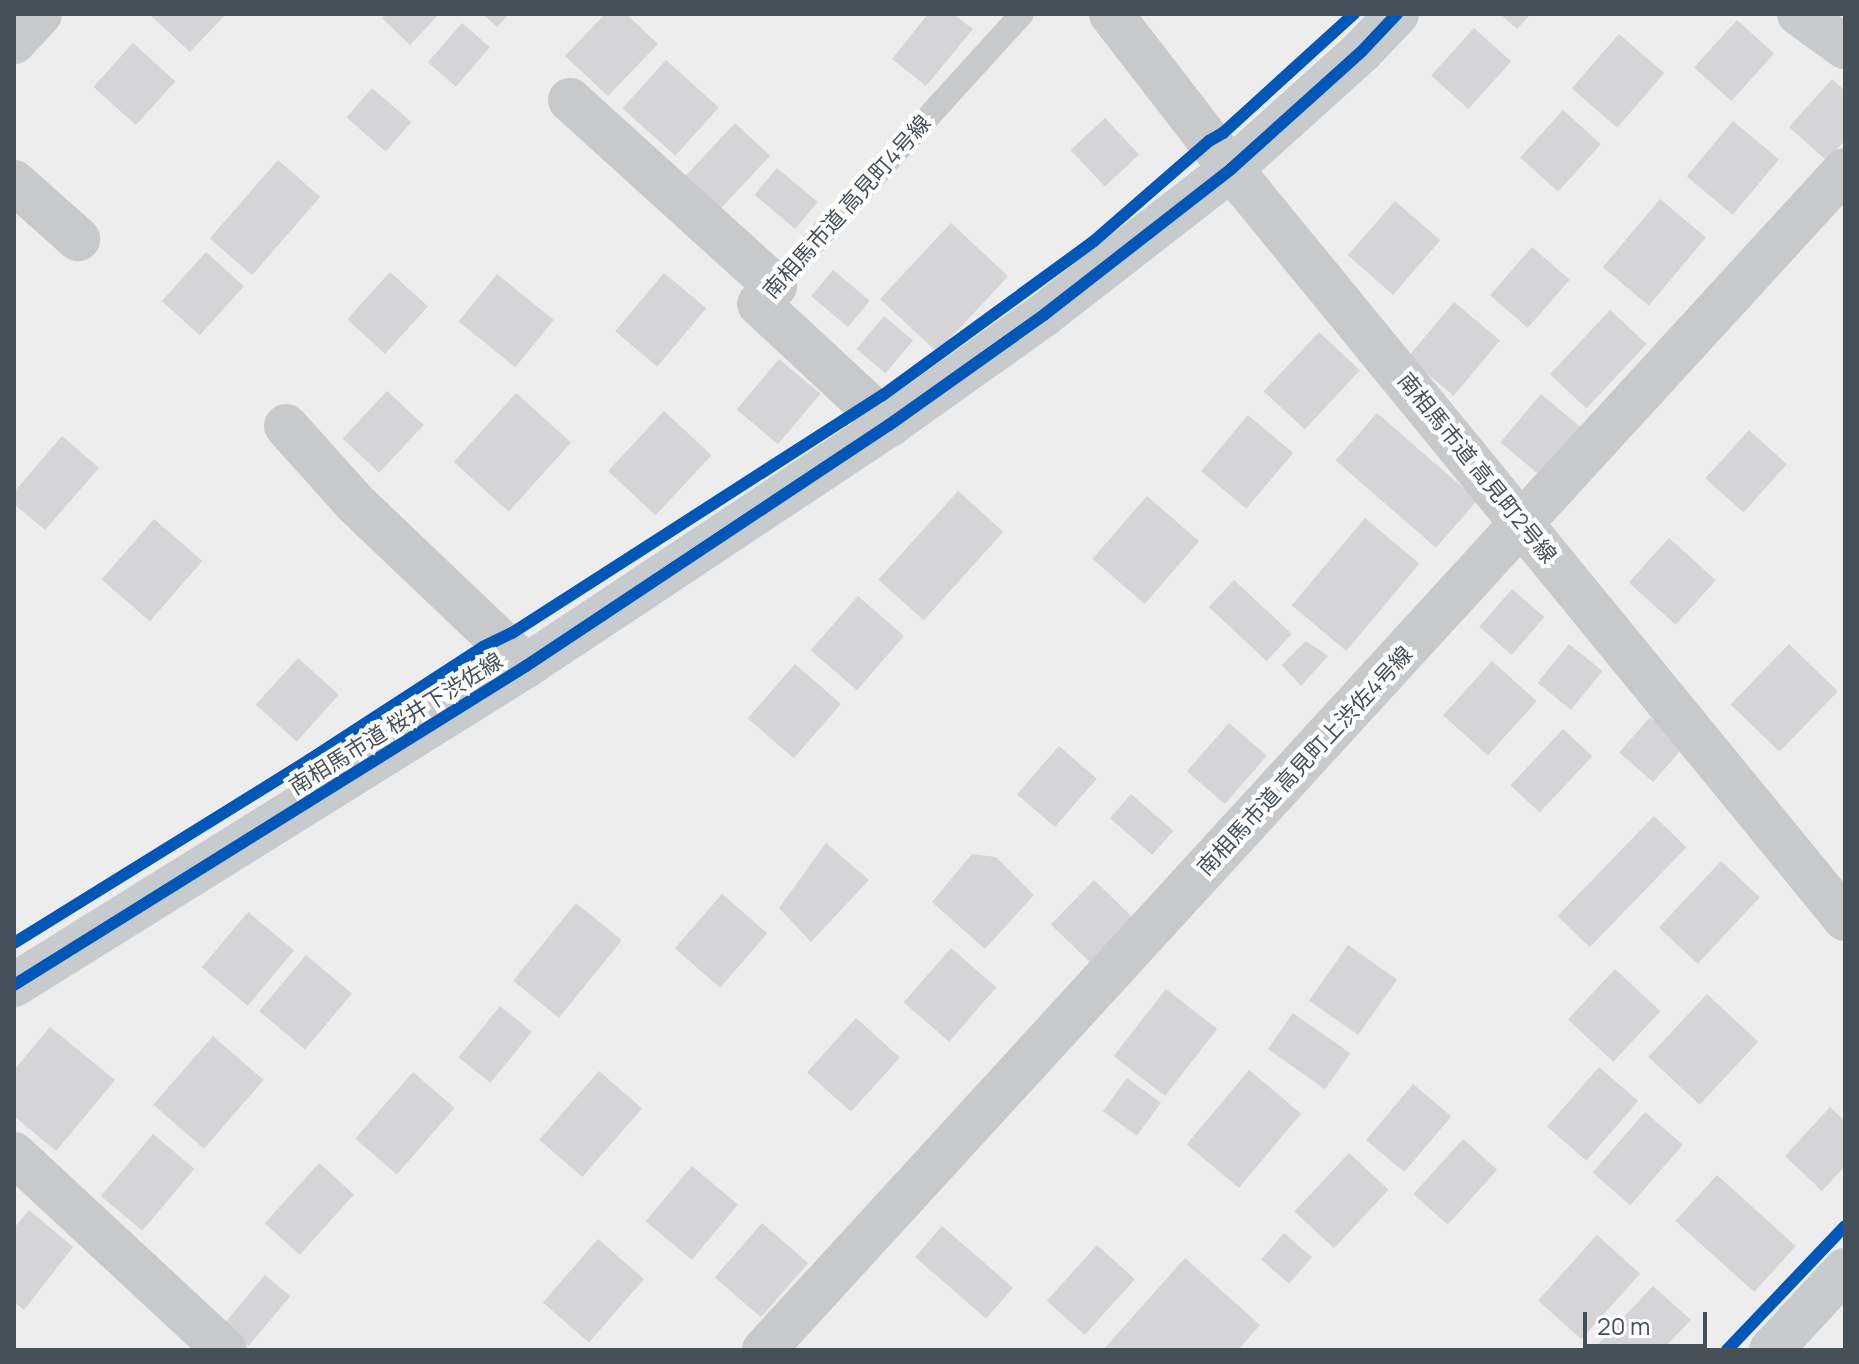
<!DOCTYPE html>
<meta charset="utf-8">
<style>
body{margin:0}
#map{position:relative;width:1859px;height:1364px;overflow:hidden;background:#eeeded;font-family:Manrope,"Noto Sans JP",sans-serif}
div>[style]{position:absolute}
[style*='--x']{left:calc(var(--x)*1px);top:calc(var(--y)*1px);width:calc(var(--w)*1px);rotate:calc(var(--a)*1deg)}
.building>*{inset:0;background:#d5d5d7;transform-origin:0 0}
.lane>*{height:24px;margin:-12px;padding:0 12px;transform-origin:12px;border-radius:12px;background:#c7c9cb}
.street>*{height:44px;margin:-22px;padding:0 22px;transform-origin:22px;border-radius:22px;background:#c7c9cb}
.secondary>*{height:44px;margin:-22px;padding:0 22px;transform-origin:22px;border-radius:22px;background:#c8cbce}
.cycleway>*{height:12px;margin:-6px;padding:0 6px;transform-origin:6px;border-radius:6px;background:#0057b8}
span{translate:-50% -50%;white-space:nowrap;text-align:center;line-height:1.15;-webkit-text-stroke:8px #fff;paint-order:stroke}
.street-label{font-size:22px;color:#455059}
.frame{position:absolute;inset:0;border:16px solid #455059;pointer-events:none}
.scale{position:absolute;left:1583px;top:1312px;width:124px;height:36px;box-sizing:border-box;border:4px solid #455059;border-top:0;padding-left:10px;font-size:24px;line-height:28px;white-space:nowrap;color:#455059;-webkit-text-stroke:6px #fff;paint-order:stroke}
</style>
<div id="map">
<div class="building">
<div style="clip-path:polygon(149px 14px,226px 14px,190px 52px)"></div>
<div style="clip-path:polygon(386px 14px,439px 14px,410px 45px,382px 18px)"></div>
<div style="clip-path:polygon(483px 14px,509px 14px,497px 27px)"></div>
<div style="clip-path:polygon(605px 14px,626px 14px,658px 44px,608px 96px,565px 56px)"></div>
<div style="clip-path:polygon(928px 14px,953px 14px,973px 29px,926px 86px,892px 59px)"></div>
<div style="clip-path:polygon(1500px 14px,1531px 14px,1517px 29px)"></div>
<div style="left:1737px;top:20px;width:50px;height:64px;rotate:42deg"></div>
<div style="left:462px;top:23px;width:37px;height:52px;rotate:41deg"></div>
<div style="left:1474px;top:28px;width:50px;height:64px;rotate:42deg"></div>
<div style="left:1619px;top:34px;width:60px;height:72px;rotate:41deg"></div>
<div style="left:133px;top:43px;width:57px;height:59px;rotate:42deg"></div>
<div style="left:666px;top:60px;width:71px;height:65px;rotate:42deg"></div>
<div style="clip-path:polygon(1832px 79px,1845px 91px,1845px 140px,1827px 161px,1789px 127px)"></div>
<div style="left:372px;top:88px;width:52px;height:39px;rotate:41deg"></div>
<div style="left:1563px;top:110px;width:51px;height:64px;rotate:42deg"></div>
<div style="left:1105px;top:118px;width:50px;height:47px;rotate:47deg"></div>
<div style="left:1733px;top:121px;width:60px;height:72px;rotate:40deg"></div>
<div style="left:735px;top:123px;width:48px;height:77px;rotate:43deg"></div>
<div style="left:278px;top:160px;width:56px;height:104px;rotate:41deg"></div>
<div style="left:777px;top:168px;width:53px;height:35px;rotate:40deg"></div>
<div style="left:1660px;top:199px;width:60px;height:89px;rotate:40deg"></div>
<div style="left:1395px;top:201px;width:60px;height:72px;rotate:41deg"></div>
<div style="left:951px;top:223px;width:78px;height:104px;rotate:43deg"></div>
<div style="left:1532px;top:247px;width:50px;height:64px;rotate:41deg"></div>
<div style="left:206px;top:252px;width:51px;height:66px;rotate:42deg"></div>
<div style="left:833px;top:270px;width:48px;height:34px;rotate:40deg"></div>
<div style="left:390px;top:272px;width:51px;height:64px;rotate:42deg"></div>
<div style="left:664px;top:273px;width:55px;height:76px;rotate:40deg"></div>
<div style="left:497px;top:274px;width:73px;height:61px;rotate:39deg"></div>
<div style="left:1454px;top:302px;width:60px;height:72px;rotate:40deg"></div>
<div style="left:1610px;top:310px;width:50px;height:88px;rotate:43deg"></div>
<div style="left:884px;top:316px;width:38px;height:43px;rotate:40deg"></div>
<div style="left:1319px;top:332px;width:56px;height:81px;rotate:43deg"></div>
<div style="left:779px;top:359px;width:54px;height:66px;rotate:40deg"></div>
<div style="left:387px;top:391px;width:50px;height:65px;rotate:43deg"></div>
<div style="left:516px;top:393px;width:74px;height:93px;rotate:42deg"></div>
<div style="left:1541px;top:394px;width:55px;height:63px;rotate:40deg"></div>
<div style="left:664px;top:411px;width:65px;height:82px;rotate:43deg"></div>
<div style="left:1377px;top:413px;width:133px;height:63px;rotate:41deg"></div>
<div style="left:1248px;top:415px;width:59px;height:73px;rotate:40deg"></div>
<div style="left:1749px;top:430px;width:51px;height:65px;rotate:42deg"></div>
<div style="clip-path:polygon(62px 436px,99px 468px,45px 530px,14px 504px,14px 492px)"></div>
<div style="left:958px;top:491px;width:61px;height:119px;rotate:42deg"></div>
<div style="left:1147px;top:496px;width:69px;height:83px;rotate:41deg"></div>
<div style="left:1365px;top:518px;width:71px;height:114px;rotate:40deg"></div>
<div style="left:154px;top:519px;width:64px;height:80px;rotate:41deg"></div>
<div style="left:1669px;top:538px;width:63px;height:60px;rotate:42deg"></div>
<div style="left:1234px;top:580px;width:79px;height:37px;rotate:43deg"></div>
<div style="left:1512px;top:589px;width:43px;height:50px;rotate:41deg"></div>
<div style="left:858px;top:596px;width:61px;height:72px;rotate:41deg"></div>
<div style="clip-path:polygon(1306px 641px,1328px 656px,1301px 686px,1282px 665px)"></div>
<div style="left:1569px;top:644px;width:43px;height:50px;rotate:39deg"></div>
<div style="left:1789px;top:644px;width:68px;height:84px;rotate:44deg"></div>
<div style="left:298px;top:658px;width:55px;height:63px;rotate:42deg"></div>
<div style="left:1492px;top:661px;width:60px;height:73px;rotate:42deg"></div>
<div style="left:795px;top:664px;width:61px;height:72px;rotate:41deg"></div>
<div style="left:1650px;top:717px;width:45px;height:47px;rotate:41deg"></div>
<div style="left:1229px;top:723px;width:50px;height:64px;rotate:41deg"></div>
<div style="left:1563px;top:729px;width:40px;height:77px;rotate:43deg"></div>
<div style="left:1059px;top:746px;width:50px;height:64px;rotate:41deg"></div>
<div style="left:1131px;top:794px;width:56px;height:32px;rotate:41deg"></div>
<div style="left:1654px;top:816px;width:45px;height:139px;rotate:44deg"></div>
<div style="clip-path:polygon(826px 843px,869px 880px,811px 942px,779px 908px)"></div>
<div style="clip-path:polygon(972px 854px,996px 857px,1034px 895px,985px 949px,932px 902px)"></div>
<div style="left:1721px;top:861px;width:53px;height:91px;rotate:43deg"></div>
<div style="left:1094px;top:880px;width:55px;height:62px;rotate:44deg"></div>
<div style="left:722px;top:894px;width:60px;height:72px;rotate:41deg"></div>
<div style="left:576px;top:903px;width:59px;height:100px;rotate:39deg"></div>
<div style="left:248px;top:912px;width:60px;height:72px;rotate:40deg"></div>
<div style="left:1348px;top:945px;width:60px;height:68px;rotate:35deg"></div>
<div style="left:951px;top:948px;width:60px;height:72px;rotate:41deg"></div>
<div style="left:306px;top:955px;width:60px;height:73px;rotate:40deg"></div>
<div style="left:1615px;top:969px;width:62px;height:69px;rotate:43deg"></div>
<div style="left:1166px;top:989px;width:65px;height:85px;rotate:38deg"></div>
<div style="left:1707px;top:994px;width:70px;height:86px;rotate:43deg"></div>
<div style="left:500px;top:1006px;width:41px;height:66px;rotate:39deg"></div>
<div style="left:1293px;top:1013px;width:70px;height:44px;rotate:35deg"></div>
<div style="left:856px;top:1018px;width:59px;height:73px;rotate:42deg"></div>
<div style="clip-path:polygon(50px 1027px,115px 1080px,56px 1151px,14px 1116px,14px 1070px)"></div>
<div style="left:213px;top:1036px;width:67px;height:91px;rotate:41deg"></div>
<div style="left:1599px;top:1067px;width:52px;height:79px;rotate:41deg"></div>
<div style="left:1249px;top:1070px;width:68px;height:97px;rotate:40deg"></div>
<div style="left:599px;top:1071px;width:57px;height:91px;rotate:41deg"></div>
<div style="left:413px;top:1072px;width:55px;height:88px;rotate:41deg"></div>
<div style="left:1127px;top:1078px;width:42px;height:41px;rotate:36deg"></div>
<div style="left:1413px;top:1084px;width:50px;height:73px;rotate:40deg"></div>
<div style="clip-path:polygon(1830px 1107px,1845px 1121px,1845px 1166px,1822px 1191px,1785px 1156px)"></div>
<div style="left:1645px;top:1112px;width:50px;height:80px;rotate:41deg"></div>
<div style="left:153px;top:1134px;width:54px;height:81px;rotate:40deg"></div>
<div style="left:1463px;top:1139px;width:46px;height:74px;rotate:42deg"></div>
<div style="left:1349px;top:1153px;width:54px;height:80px;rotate:43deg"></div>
<div style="left:319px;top:1163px;width:47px;height:81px;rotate:42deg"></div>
<div style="left:692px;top:1166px;width:60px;height:72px;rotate:40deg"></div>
<div style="left:1717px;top:1175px;width:106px;height:62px;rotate:42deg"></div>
<div style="clip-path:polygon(29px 1210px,73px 1247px,24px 1310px,14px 1302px,14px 1228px)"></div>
<div style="left:762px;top:1223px;width:61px;height:72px;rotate:41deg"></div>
<div style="left:942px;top:1226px;width:94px;height:41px;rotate:41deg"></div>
<div style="left:1284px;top:1233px;width:37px;height:35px;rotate:41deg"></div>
<div style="left:1597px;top:1235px;width:58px;height:88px;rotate:42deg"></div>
<div style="left:598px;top:1239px;width:61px;height:84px;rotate:41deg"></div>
<div style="left:1097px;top:1245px;width:51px;height:75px;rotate:42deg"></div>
<div style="clip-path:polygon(1185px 1258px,1260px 1325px,1238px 1350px,1103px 1350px)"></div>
<div style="left:265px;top:1275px;width:33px;height:65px;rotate:40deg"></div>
<div style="clip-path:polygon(1653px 1286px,1691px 1320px,1662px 1350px,1593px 1350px)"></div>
</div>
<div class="lane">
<div style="--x:768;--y:293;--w:377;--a:-47.7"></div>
</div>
<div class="street">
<div style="--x:1111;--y:14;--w:196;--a:52.3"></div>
<div style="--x:1231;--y:169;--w:969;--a:50.69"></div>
<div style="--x:14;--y:42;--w:38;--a:-47"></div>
<div style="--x:570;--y:100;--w:277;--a:42.2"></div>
<div style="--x:14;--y:182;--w:86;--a:41.7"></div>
<div style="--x:759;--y:304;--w:178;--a:42.9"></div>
<div style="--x:286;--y:426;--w:103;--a:48.1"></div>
<div style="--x:355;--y:503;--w:236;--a:43.6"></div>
<div style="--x:14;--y:1154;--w:288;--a:42.9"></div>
<div style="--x:764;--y:1350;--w:1600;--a:-47.51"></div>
</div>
<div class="secondary">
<div style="--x:1799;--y:14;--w:57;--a:35.7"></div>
<div style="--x:14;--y:985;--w:603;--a:-31.92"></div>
<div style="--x:526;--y:666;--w:436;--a:-33.6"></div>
<div style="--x:889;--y:425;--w:191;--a:-35.4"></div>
<div style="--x:1045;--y:314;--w:236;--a:-37.9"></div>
<div style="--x:1231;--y:169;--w:176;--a:-42"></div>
<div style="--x:1362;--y:51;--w:51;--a:-46.6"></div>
<div style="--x:1771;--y:1350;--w:109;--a:-47.2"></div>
</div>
<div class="cycleway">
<div style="--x:14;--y:943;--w:347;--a:-31.8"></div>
<div style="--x:309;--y:760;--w:207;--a:-33"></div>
<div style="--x:483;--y:647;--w:32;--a:-26"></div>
<div style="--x:512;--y:633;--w:441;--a:-32.7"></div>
<div style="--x:883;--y:395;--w:261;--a:-36.1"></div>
<div style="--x:1094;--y:241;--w:152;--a:-41"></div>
<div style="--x:1209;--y:141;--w:16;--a:-30"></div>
<div style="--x:1223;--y:133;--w:177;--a:-42.3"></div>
<div style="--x:14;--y:985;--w:603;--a:-31.92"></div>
<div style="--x:526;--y:666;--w:436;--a:-33.6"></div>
<div style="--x:889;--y:425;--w:191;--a:-35.4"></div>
<div style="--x:1045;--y:314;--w:236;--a:-37.9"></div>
<div style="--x:1231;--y:169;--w:176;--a:-42"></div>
<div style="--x:1362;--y:51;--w:51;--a:-46.6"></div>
<div style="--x:1727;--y:1350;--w:171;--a:-46.4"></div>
</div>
<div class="street-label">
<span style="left:847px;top:207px;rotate:-48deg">南相馬市道 高見町4号線</span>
<span style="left:1477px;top:468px;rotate:51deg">南相馬市道 高見町2号線</span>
<span style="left:396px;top:724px;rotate:-32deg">南相馬市道 桜井下渋佐線</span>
<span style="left:1305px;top:761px;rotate:-47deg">南相馬市道 高見町上渋佐4号線</span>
</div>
<div class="frame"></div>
<div class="scale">20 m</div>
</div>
